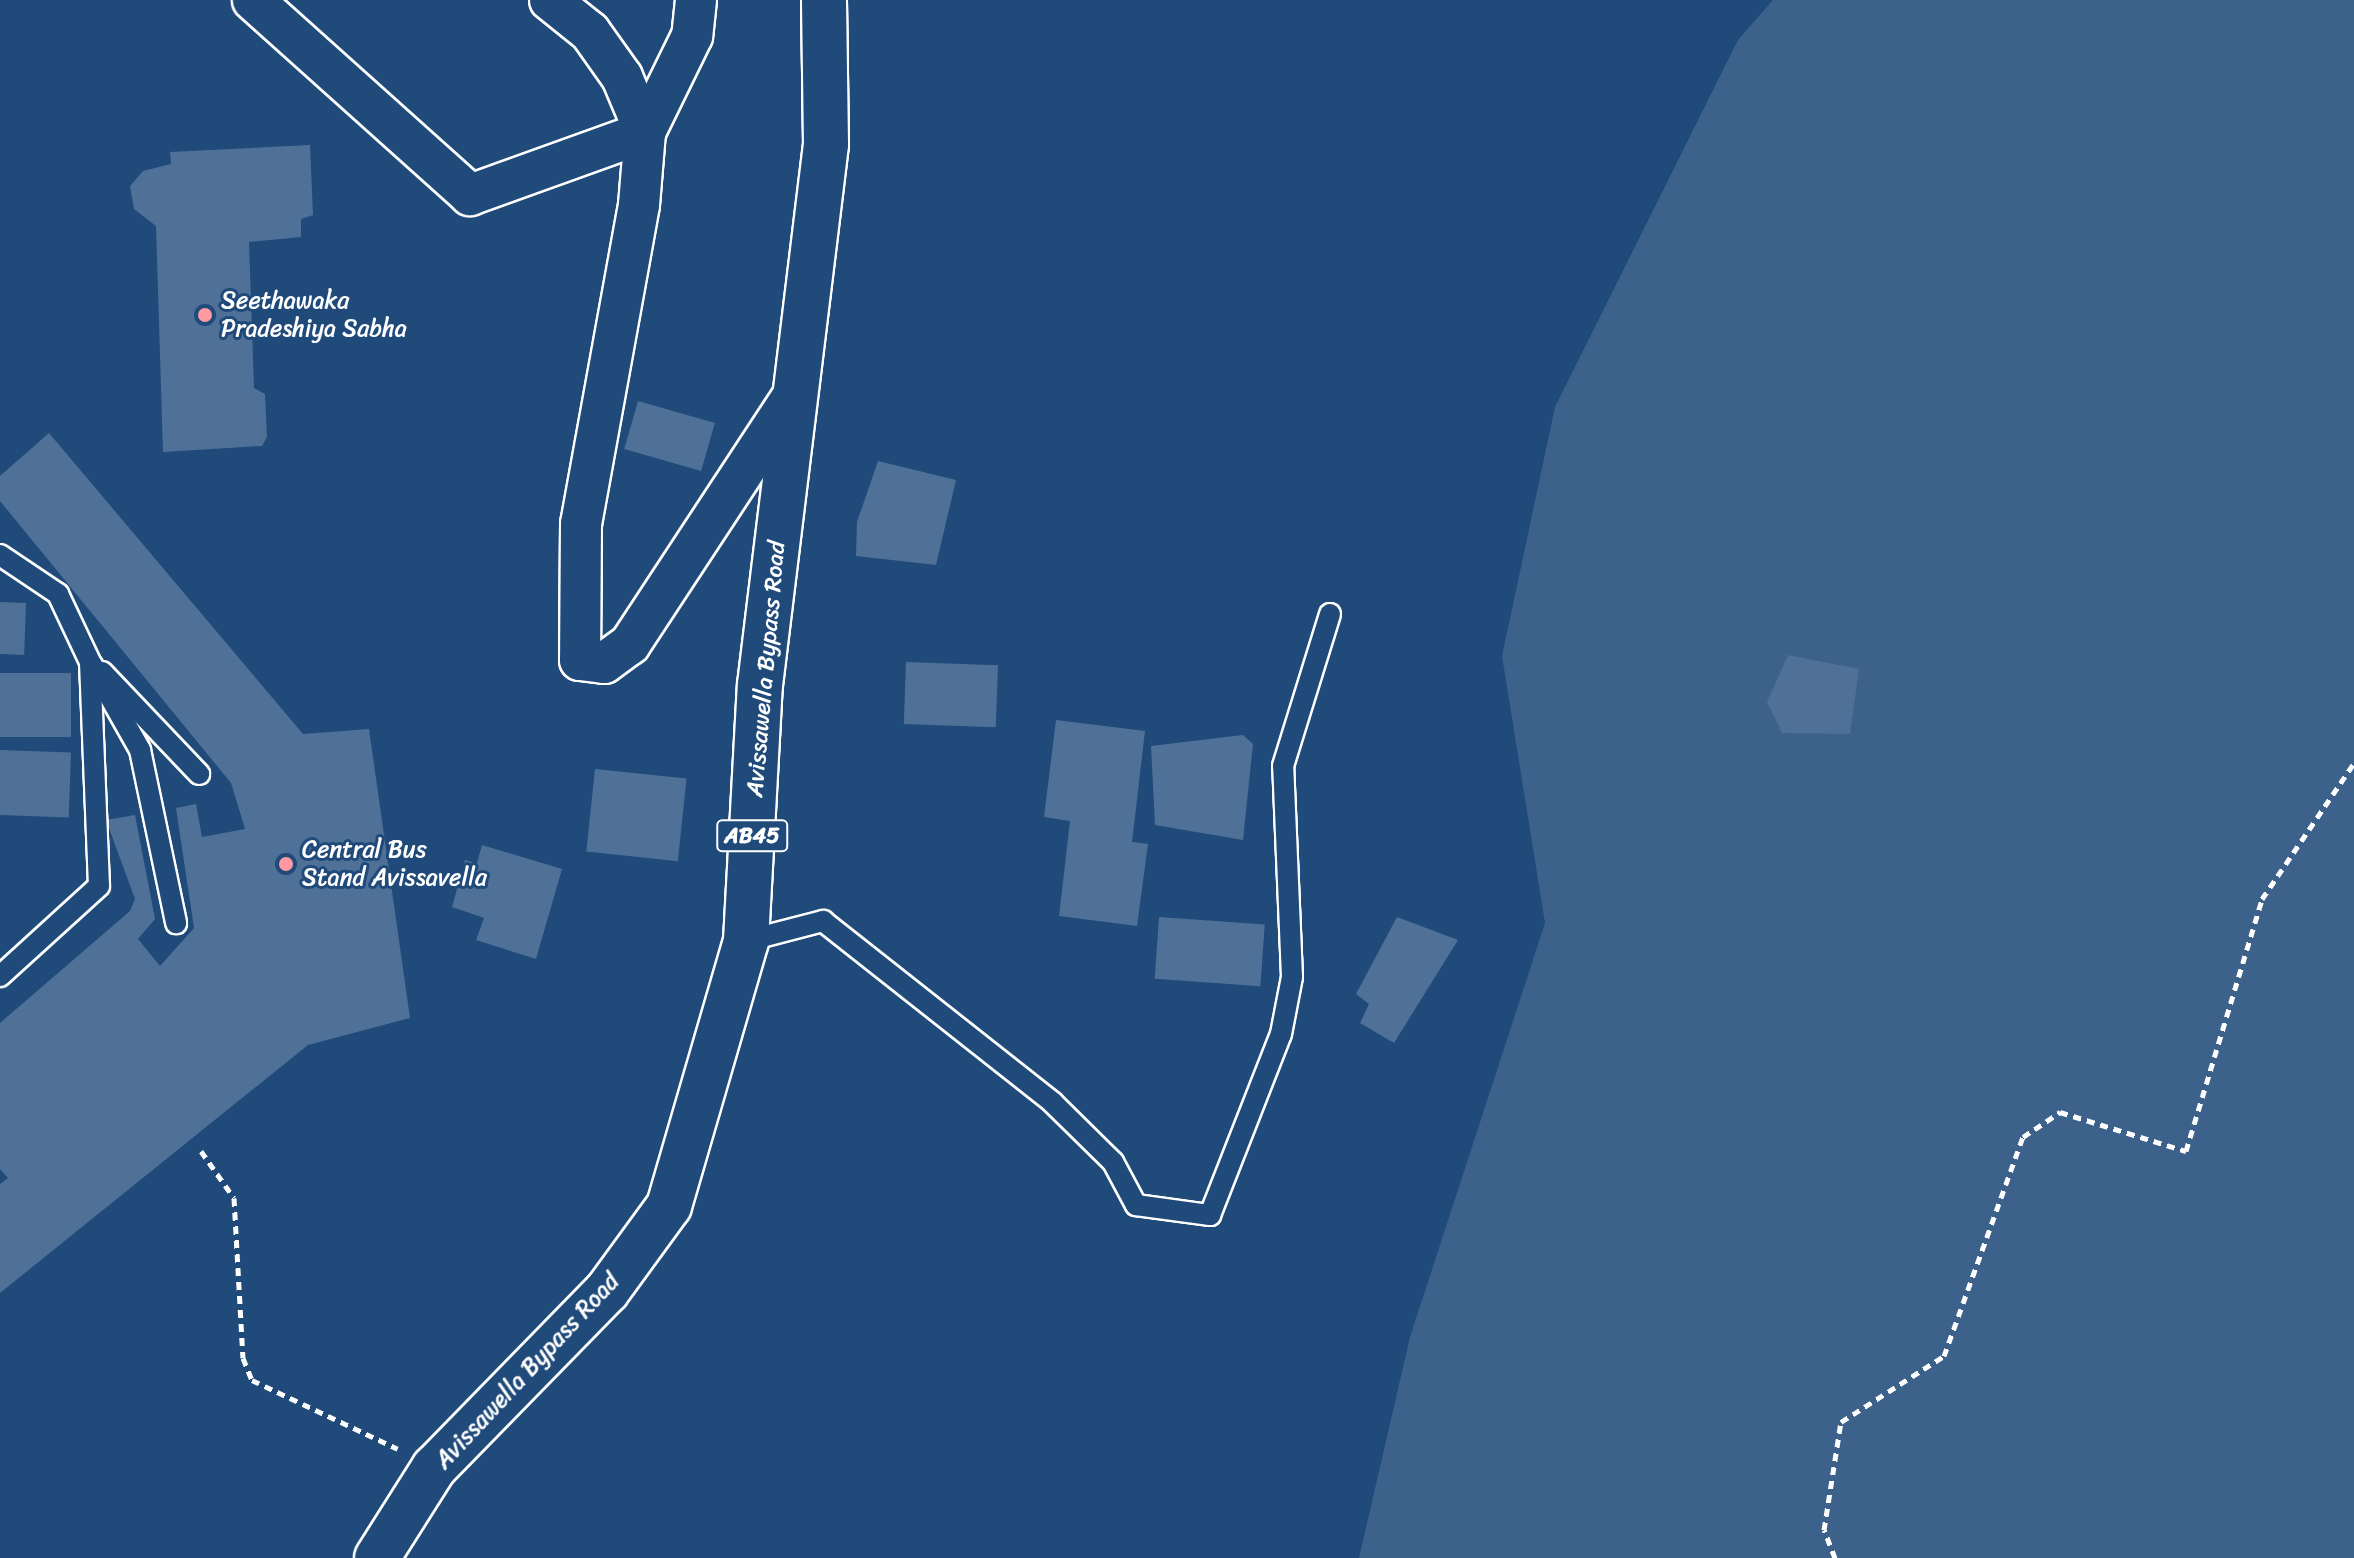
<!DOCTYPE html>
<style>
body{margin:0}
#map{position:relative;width:2354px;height:1558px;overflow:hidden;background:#1f4a7a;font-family:Sriracha,sans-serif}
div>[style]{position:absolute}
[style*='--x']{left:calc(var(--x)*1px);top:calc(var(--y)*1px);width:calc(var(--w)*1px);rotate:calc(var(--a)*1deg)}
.green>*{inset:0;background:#3c618b}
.building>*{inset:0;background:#507197;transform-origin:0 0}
.path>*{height:5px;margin-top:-2.5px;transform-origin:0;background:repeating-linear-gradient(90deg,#fff 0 8px,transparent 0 14px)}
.roads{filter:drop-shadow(2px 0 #fff) drop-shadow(-2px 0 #fff) drop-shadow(0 2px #fff) drop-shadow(0 -2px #fff)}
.lane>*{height:20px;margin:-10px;padding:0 10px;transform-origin:10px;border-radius:10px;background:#1f4a7a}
.street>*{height:40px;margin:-20px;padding:0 20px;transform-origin:20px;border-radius:20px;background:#1f4a7a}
.primary>*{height:44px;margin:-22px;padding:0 22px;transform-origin:22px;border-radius:22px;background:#1f4a7a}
.dots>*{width:22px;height:22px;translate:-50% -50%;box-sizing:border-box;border:4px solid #1f4a7a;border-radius:50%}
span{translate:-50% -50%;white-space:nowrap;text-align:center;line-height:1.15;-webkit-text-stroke:6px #1f4a7a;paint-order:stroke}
.shield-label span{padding:2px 6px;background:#1f4a7a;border:2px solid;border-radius:6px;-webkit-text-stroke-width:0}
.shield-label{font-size:22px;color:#fff;font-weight:700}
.poi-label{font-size:24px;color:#fff}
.left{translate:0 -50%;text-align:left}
.street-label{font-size:24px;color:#fff}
</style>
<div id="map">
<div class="green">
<div style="clip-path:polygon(1773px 0,2354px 0,2354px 1558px,1359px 1558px,1410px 1337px,1545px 923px,1502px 656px,1555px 407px,1738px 40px)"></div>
</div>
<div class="building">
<div style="clip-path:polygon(310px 145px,313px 215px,301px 219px,301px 237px,249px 242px,254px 388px,265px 394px,267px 437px,262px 446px,163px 452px,156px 226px,134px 209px,130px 186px,143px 171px,171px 164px,170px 152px)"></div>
<div style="left:638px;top:401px;width:80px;height:50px;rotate:16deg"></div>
<div style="clip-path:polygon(49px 433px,303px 734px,369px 729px,410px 1018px,308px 1045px,0 1293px,0 1184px,8px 1178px,0 1169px,0 1023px,130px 911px,135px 899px,106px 820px,135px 815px,155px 919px,138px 939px,160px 966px,194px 928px,176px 808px,196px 804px,202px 837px,245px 829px,231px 783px,0 501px,0 476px)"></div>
<div style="clip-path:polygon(878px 461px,956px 480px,936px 565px,856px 556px,857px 522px)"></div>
<div style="left:0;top:602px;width:26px;height:52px;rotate:2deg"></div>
<div style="clip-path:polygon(1788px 655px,1859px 669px,1850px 734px,1782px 733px,1767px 702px)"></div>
<div style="left:906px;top:662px;width:92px;height:62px;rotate:2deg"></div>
<div style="left:0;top:673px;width:71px;height:64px"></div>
<div style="clip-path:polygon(1056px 720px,1145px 731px,1132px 842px,1148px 844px,1137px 926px,1059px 916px,1070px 821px,1044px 817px)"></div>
<div style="clip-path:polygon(1243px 735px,1253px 744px,1243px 840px,1155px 825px,1151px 746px)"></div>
<div style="left:0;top:750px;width:71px;height:65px;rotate:2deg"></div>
<div style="left:595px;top:769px;width:92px;height:83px;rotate:6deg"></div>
<div style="clip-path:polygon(482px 845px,562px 869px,536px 959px,476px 940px,484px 918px,452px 907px,465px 860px,477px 863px)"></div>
<div style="left:1159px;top:917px;width:106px;height:62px;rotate:4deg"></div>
<div style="clip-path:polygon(1397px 917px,1458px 940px,1394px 1043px,1360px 1023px,1369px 1004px,1356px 994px)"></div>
</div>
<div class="path">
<div style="--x:201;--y:1151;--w:57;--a:54.9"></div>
<div style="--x:234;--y:1198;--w:160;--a:86.8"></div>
<div style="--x:243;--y:1358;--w:24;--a:68"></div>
<div style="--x:252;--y:1380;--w:161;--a:25.3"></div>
<div style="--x:1835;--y:1558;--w:30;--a:-111"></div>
<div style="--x:1824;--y:1530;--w:109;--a:-81.1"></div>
<div style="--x:1841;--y:1422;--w:122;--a:-32.7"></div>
<div style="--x:1944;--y:1356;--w:233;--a:-70.2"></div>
<div style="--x:2023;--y:1137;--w:45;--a:-34"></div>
<div style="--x:2060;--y:1112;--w:132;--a:17.2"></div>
<div style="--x:2186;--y:1151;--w:263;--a:-73.2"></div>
<div style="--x:2262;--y:899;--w:164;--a:-55.9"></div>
</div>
<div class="roads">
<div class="lane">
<div style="--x:0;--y:555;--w:70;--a:33.9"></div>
<div style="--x:58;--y:594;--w:75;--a:64.8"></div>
<div style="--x:90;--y:662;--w:224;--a:87.7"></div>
<div style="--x:99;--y:886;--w:134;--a:137.7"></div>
<div style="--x:92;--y:665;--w:98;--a:60.5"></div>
<div style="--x:140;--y:750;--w:177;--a:78.2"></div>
<div style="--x:102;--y:672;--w:141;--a:46.4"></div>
<div style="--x:746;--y:941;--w:80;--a:-14.6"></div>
<div style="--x:823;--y:921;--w:292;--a:38.3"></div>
<div style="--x:1052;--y:1102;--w:86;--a:44.5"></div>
<div style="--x:1113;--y:1162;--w:49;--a:61.9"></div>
<div style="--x:1136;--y:1205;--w:75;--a:7.7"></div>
<div style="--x:1210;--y:1215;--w:194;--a:-68.6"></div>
<div style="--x:1281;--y:1034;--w:58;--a:-79.1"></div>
<div style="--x:1292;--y:977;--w:211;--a:-92.4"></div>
<div style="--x:1283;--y:766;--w:159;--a:-72.8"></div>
</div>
<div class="street">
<div style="--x:253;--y:0;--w:292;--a:41.9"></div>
<div style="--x:470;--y:195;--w:186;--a:-19.8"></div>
<div style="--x:550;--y:0;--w:51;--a:38.7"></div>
<div style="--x:590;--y:32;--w:55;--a:54.6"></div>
<div style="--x:622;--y:77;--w:60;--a:67.3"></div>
<div style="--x:696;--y:0;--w:36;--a:96"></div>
<div style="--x:692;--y:36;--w:107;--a:116.1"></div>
<div style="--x:645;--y:132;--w:73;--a:94.7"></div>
<div style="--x:639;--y:205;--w:324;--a:100.3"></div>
<div style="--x:581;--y:524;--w:136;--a:90.4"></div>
<div style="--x:580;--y:660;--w:24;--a:7"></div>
<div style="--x:604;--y:663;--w:32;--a:-36"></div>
<div style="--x:630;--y:644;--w:304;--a:-56.7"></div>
</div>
<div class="primary">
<div style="--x:377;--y:1558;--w:107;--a:-57.7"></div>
<div style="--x:434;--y:1468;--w:248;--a:-45.7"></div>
<div style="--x:607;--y:1291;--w:105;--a:-53.9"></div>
<div style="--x:669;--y:1206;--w:276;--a:-73.8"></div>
<div style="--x:746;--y:941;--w:256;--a:-86.9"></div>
<div style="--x:760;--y:685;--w:545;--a:-83.04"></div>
<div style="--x:826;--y:144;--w:144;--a:-90.8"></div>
</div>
</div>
<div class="dots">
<div style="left:205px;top:315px;background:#ff9aa2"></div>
<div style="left:286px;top:864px;background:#ff9aa2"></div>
</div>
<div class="shield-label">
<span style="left:752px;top:836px">AB45</span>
</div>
<div class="poi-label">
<span class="left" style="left:221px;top:315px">Seethawaka<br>Pradeshiya Sabha</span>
<span class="left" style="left:302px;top:864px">Central Bus<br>Stand Avissavella</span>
</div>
<div class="street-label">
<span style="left:766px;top:669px;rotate:-85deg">Avissawella Bypass Road</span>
<span style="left:527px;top:1371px;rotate:-47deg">Avissawella Bypass Road</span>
</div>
</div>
